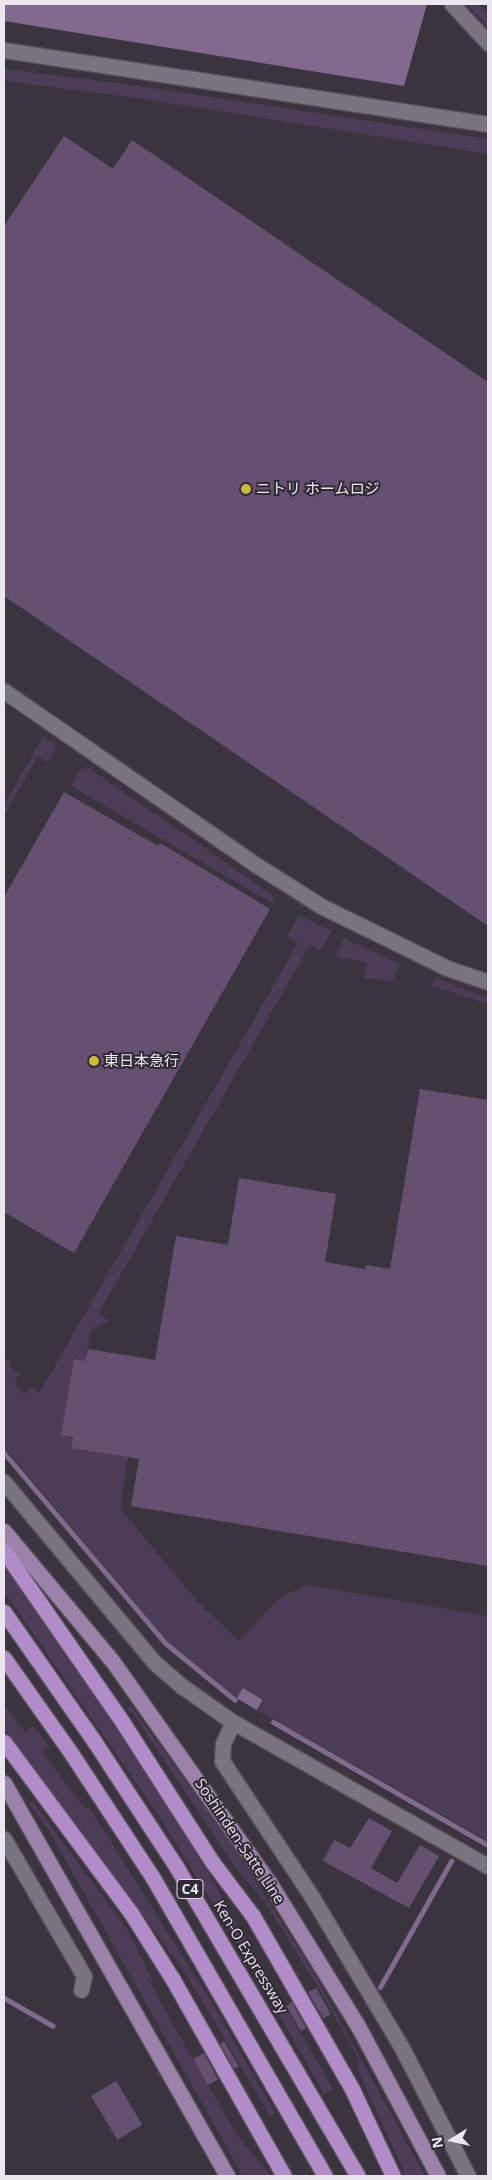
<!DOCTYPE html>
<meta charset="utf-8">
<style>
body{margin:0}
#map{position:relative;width:492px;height:2180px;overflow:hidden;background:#3a343e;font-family:"Open Sans","Noto Sans JP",sans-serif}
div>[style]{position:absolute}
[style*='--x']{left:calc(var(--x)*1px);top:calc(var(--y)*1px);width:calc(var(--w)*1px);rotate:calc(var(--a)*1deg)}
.green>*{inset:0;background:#4d3c57}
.water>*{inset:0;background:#816a8e;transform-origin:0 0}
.stream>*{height:5px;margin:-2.5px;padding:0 2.5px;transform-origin:2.5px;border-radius:2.5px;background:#816a8e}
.building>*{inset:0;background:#665072;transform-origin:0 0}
.roads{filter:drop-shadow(1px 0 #565059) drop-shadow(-1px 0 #565059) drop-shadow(0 1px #565059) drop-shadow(0 -1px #565059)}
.minor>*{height:15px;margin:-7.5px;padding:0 7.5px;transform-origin:7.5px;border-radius:7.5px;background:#7b737f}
.major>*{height:15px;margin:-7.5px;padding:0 7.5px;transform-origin:7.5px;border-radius:7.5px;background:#9c82ab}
.highway>*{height:15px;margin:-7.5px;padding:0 7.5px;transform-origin:7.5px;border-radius:7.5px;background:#b28cc8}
.dots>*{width:14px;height:14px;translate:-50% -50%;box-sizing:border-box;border:2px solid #302a34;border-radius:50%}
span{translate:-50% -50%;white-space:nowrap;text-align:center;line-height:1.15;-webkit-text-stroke:4px #302a34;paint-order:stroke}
.shield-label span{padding:1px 4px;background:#302a34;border:1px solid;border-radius:4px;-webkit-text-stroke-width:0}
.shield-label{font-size:14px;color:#ebe7ee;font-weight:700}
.poi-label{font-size:15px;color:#ebe7ee}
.left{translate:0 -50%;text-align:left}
.street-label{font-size:15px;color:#ebe7ee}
.frame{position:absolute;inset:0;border:5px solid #ebe7ee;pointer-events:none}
.north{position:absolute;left:427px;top:2115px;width:50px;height:50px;-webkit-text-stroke:4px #302a34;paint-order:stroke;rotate:260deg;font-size:14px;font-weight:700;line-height:20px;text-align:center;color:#ebe7ee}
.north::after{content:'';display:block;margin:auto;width:18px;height:22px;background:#ebe7ee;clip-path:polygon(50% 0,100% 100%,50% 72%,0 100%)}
</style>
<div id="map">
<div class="green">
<div style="clip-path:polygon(466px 4px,478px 4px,488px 14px,488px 27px)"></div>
<div style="clip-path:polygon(4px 69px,125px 84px,488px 139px,488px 154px,138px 98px,4px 81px)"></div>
<div style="clip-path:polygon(43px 736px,57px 746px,48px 762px,38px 756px,4px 816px,4px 806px)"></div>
<div style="clip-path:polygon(86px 766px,271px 894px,274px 899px,272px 903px,71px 786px,81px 769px,84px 770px)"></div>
<div style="clip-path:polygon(299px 915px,332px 931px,320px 951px,310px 945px,98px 1314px,109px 1321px,93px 1328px,90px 1334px,85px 1361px,74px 1359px,72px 1448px,128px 1457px,120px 1508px,196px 1600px,239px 1641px,280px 1598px,307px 1585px,488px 1616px,488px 1841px,257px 1710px,263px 1700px,243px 1688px,237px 1698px,208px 1677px,168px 1642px,4px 1447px,4px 1357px,12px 1362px,9px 1367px,20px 1373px,14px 1383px,24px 1395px,30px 1386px,40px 1392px,298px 943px,287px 936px)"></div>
<div style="clip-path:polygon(344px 938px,400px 964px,392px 981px,364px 978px,366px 962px,336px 957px)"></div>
<div style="clip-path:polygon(435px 978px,488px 998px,488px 1004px,432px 986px)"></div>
<div style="clip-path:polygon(4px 1566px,100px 1704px,197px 1854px,333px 2089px,324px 2094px,255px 1972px,159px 1816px,4px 1591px)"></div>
<div style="clip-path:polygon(4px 1704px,25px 1732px,34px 1726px,49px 1747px,42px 1752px,85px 1809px,89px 1807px,96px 1818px,215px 2008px,275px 2113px,270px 2116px,185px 1972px,4px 1729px)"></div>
<div style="clip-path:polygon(131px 1706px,227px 1837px,311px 1968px,425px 2176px,406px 2176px,357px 2068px,360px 2062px,318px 1987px,265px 1902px,233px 1865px,133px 1713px,127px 1710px)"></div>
<div style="clip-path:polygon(33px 1802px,127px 1929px,153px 1981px,150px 1983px,187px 2049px,237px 2135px,271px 2176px,243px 2176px,48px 1829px,29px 1804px)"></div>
</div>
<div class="water">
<div style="clip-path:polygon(4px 4px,427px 4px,404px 86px,4px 21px)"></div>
<div style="left:243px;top:1688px;width:23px;height:12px;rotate:31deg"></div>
</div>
<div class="stream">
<div style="--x:4;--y:1453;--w:249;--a:49.7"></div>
<div style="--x:165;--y:1643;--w:90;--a:39.2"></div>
<div style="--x:273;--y:1722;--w:248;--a:29.8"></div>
<div style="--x:380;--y:1987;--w:145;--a:-60.6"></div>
<div style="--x:4;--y:1998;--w:56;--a:29.7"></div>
</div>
<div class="building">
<div style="clip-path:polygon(64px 136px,113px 169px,132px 140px,488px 382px,488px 926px,4px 596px,4px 226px)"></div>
<div style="clip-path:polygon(64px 792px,158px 846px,160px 843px,270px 909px,74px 1253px,4px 1212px,4px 897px)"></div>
<div style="clip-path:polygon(420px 1089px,488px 1100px,488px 1566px,131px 1506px,139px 1459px,71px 1448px,73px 1437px,61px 1435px,74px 1359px,85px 1361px,88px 1349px,155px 1360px,176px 1236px,228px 1245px,239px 1178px,336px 1194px,325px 1262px,365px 1269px,366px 1265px,390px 1269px)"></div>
<div style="clip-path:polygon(369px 1818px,392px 1831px,371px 1868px,397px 1883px,420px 1845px,439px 1856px,409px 1908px,323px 1861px,334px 1840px,350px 1848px)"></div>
<div style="left:316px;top:1988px;width:30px;height:9px;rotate:60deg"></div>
<div style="clip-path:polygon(292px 2002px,306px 2028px,301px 2031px,286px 2006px)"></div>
<div style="clip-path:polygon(224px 2041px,239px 2066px,234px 2069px,220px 2044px)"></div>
<div style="left:204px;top:2053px;width:30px;height:12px;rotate:62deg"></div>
<div style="left:116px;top:2081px;width:51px;height:29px;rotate:59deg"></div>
</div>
<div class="roads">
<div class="minor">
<div style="--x:452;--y:4;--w:53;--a:47.3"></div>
<div style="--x:4;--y:50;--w:490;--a:8.7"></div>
<div style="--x:4;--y:691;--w:308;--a:34.6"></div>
<div style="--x:258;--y:866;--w:75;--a:32.4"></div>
<div style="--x:321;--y:906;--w:140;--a:26.2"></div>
<div style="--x:447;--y:968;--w:43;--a:18.9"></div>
<div style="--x:4;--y:1482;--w:236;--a:50.2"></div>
<div style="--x:155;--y:1663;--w:37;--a:41"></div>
<div style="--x:183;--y:1687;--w:61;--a:35"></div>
<div style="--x:233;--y:1722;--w:293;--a:29.5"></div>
<div style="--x:233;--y:1722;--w:23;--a:115"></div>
<div style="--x:223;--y:1743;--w:18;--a:93"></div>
<div style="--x:222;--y:1761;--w:163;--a:56.5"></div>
<div style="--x:312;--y:1897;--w:176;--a:59.2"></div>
<div style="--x:402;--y:2048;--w:144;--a:62.7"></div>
<div style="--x:4;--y:1839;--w:159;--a:59.7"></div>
<div style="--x:84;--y:1976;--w:14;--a:102"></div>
</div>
<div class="major">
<div style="--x:4;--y:1531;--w:170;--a:50.2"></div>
<div style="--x:113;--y:1662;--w:270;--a:54.7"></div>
<div style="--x:269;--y:1882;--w:169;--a:58.3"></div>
<div style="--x:358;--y:2026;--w:170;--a:61.9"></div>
<div style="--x:4;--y:1783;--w:452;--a:60.4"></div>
</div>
<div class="highway">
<div style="--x:4;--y:1551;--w:209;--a:55.3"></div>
<div style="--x:123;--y:1723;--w:166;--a:57.3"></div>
<div style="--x:213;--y:1863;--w:66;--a:53"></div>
<div style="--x:253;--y:1916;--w:199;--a:60.2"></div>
<div style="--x:352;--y:2089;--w:96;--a:64.8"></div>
<div style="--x:4;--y:1612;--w:157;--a:55.1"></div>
<div style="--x:94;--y:1741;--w:152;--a:56.8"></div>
<div style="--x:177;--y:1868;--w:357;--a:59.6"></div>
<div style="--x:4;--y:1658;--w:116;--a:54.8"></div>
<div style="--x:71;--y:1753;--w:149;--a:56.7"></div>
<div style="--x:153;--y:1878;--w:344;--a:60"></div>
<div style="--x:4;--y:1742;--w:213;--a:53.4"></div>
<div style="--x:131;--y:1913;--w:77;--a:57.8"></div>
<div style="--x:172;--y:1978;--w:227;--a:60.5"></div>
</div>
</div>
<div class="dots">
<div style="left:246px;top:489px;background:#c9ba3a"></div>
<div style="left:94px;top:1061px;background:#c9ba3a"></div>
</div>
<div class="shield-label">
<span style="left:190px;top:1889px">C4</span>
</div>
<div class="poi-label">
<span class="left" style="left:256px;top:489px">ニトリ ホームロジ</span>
<span class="left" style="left:104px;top:1061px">東日本急行</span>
</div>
<div class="street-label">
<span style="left:240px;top:1841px;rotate:56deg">Soshinden-Satte Line</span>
<span style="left:251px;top:1957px;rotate:59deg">Ken-O Expressway</span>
</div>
<div class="frame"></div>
<div class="north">N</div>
</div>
